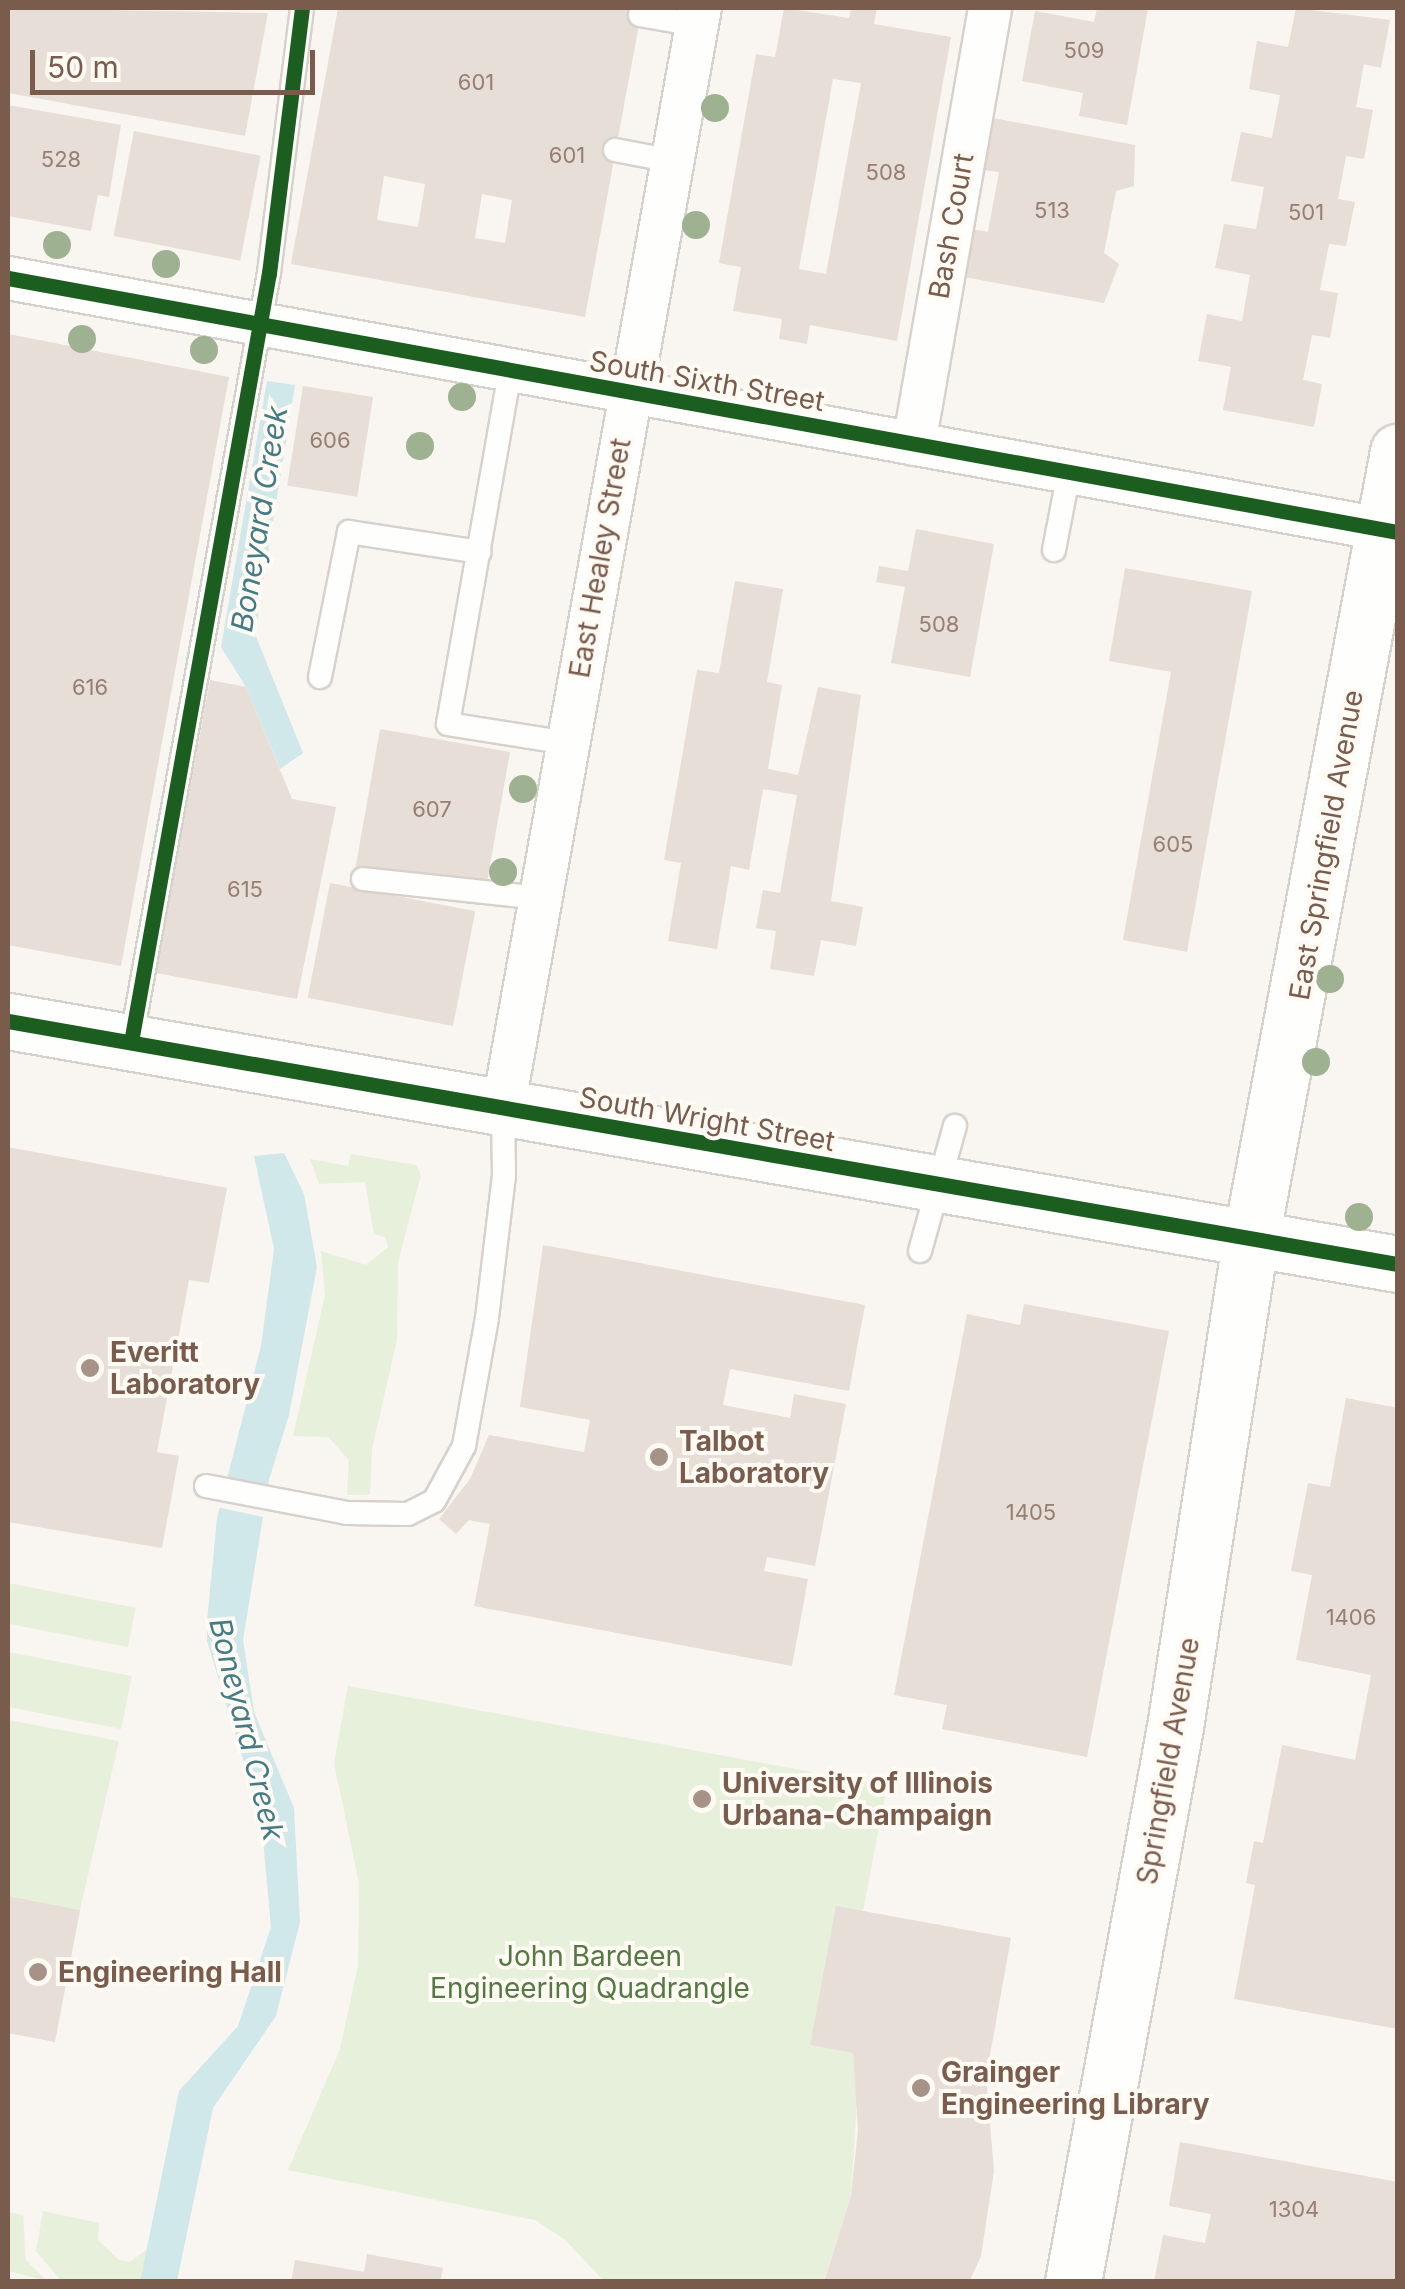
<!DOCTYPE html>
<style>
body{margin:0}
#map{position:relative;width:1405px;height:2289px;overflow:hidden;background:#f9f5f0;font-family:Inter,sans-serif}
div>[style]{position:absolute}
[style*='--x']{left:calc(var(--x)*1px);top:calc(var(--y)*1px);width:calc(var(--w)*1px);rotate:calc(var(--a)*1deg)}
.green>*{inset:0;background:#e7f0db;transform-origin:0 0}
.water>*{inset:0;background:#d0e8ea}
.pier>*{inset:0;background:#f9f5f0;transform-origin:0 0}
.building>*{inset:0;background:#e6ded7;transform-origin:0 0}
.roads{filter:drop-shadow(2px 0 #d7d1cb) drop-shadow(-2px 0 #d7d1cb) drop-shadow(0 2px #d7d1cb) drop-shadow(0 -2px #d7d1cb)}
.lane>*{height:22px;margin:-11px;padding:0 11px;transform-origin:11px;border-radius:11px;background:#fefefd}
.street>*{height:42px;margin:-21px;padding:0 21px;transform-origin:21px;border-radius:21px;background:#fefefd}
.secondary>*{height:55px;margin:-27.5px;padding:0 27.5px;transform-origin:27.5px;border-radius:27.5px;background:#fefefd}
.cycleway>*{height:15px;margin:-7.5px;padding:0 7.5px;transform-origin:7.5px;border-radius:7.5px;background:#1b5e20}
.trees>*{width:28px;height:28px;margin:-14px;border-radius:50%;background:#9eb190}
.dots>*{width:28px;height:28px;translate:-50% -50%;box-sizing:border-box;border:5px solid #fffaf3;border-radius:50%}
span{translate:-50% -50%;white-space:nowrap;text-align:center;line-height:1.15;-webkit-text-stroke:8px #fffaf3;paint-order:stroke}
.number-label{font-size:22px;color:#977e72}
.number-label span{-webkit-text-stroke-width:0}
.street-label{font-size:28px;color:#7a5c4d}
.poi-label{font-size:28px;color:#7a5c4d;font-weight:700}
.left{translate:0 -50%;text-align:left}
.park-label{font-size:28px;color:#537a41}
.water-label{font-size:30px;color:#437c86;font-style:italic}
.frame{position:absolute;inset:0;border:10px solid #7a5c4d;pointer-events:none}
.scale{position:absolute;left:30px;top:50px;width:285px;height:45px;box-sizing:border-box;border:5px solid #7a5c4d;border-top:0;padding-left:12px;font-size:30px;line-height:35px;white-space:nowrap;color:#7a5c4d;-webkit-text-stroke:8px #fffaf3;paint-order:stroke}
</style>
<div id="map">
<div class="green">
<div style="clip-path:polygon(351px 1154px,416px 1165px,421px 1175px,398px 1262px,397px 1340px,372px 1449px,370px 1495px,347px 1495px,349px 1460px,328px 1437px,293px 1436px,325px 1295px,321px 1251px,366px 1265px,388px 1247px,385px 1237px,374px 1234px,365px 1182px,319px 1184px,310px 1159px,348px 1166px)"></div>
<div style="left:8px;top:1583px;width:130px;height:40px;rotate:11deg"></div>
<div style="left:8px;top:1652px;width:126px;height:54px;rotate:11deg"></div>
<div style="clip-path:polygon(348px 1686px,887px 1786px,863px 1911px,811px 2045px,853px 2053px,857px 2099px,851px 2196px,824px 2281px,604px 2281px,564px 2239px,535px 2220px,288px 2170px,340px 2049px,358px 1965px,359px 1883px,334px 1763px)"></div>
<div style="clip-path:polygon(8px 1720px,119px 1741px,80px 1910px,8px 1896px)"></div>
<div style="clip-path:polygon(43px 2211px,99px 2223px,98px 2240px,119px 2260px,130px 2262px,147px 2249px,140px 2282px,61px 2281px,36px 2251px)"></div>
<div style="clip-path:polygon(8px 2212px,23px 2215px,26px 2260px,47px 2281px,8px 2271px)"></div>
</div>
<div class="water">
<div style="clip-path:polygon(267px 381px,295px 385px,255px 634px,303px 753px,280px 769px,246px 687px,221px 647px)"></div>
<div style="clip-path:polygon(284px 1153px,304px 1194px,317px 1267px,289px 1415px,269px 1480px,243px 1640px,254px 1712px,294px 1808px,300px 1922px,276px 2016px,213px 2108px,177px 2281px,140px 2282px,179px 2091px,238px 2026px,271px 1927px,261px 1818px,207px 1641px,207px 1621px,217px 1518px,261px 1346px,274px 1249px,254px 1156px)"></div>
</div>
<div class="pier">
<div style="left:224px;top:1477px;width:50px;height:31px;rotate:12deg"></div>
</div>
<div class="building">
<div style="clip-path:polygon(8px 8px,268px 13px,245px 136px,8px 93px)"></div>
<div style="clip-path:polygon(evenodd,338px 8px,642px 8px,585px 317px,291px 264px,338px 8px,384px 176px,425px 184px,418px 227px,377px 220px,384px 176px,338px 8px,482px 194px,512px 200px,505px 243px,475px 238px,482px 194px)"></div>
<div style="clip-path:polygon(evenodd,784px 8px,849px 18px,851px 8px,877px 8px,874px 24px,951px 37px,897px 341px,810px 325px,807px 344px,779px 339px,782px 319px,733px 311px,741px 267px,719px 263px,756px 54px,775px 57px,784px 8px,833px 79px,861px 83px,826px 274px,799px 269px,833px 79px)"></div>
<div style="clip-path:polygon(1097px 8px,1148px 9px,1127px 125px,1079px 116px,1083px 93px,1022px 81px,1035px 11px,1094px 22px)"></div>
<div style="clip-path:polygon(1296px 8px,1390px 20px,1381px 68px,1364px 64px,1356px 107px,1373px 110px,1364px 159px,1346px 156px,1338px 199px,1355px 202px,1346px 246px,1329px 244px,1320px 290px,1338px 293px,1330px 338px,1312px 335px,1303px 380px,1322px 384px,1314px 427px,1223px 410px,1231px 367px,1198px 361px,1207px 314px,1242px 321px,1250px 275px,1215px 268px,1224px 224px,1256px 229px,1264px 187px,1231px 181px,1241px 132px,1272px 138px,1280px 95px,1249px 89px,1257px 41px,1288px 47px)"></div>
<div style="clip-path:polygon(8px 105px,121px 125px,109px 197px,98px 195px,91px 231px,8px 216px)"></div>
<div style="clip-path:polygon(993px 118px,1135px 145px,1134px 186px,1116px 191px,1104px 253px,1119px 264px,1104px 303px,964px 277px,972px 229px,988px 232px,999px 172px,983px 170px,985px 159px,979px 158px)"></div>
<div style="left:134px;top:131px;width:129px;height:107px;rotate:11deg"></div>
<div style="clip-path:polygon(8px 334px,229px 377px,121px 966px,8px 945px)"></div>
<div style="left:303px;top:386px;width:71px;height:101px;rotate:9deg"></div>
<div style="clip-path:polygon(916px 529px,994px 544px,970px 677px,891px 663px,905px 587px,876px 582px,879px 566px,908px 571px)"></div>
<div style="clip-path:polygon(1125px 568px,1252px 591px,1187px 952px,1123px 940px,1171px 672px,1109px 661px)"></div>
<div style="clip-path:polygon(735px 581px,783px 589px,767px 682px,782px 685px,768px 769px,798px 775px,818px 687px,861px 695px,831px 901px,863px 907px,856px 946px,821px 940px,814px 976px,770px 969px,776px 931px,756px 928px,763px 890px,780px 893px,797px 795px,763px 789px,749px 870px,731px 866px,717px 949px,668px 941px,681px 863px,664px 860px,697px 670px,719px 673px)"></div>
<div style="clip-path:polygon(210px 680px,246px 687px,292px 799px,336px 807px,297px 999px,156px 973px)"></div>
<div style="left:380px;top:729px;width:132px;height:140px;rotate:10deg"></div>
<div style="left:330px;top:883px;width:148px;height:117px;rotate:11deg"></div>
<div style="clip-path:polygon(8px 1147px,227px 1188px,209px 1283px,189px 1280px,157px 1452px,179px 1456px,162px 1548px,8px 1522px)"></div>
<div style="clip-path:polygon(543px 1245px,865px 1305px,849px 1391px,730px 1369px,723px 1405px,790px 1418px,794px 1394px,846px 1404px,815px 1566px,767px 1557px,764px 1571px,808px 1579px,792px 1666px,474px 1606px,490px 1524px,469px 1520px,456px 1534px,439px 1519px,470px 1479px,489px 1435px,584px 1452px,590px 1420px,520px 1407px)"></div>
<div style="clip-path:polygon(1024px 1304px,1169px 1331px,1087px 1757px,942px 1729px,947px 1705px,894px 1695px,967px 1314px,1020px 1325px)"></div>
<div style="clip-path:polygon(1346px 1398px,1398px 1408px,1398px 2029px,1234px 1999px,1255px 1885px,1246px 1883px,1254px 1841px,1263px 1843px,1282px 1745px,1355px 1760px,1371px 1675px,1296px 1660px,1312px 1575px,1291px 1571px,1308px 1483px,1330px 1487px)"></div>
<div style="clip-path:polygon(8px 1896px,80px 1910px,55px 2042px,8px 2033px)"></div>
<div style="clip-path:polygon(836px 1906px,1011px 1938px,986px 2077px,994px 2171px,981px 2256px,969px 2282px,824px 2282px,851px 2196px,858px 2130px,853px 2053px,810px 2045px)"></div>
<div style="clip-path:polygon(1180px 2142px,1398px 2182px,1398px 2282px,1154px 2282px,1163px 2235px,1205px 2243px,1211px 2214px,1169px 2206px)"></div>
<div style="clip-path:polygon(367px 2254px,443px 2268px,440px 2282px,291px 2282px,295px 2260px,364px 2272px)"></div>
</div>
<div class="roads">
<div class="lane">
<div style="--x:640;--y:15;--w:58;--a:10"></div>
<div style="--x:615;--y:150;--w:58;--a:10.9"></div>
<div style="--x:510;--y:372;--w:357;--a:100"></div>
<div style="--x:448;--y:724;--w:121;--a:9"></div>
<div style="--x:1054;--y:550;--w:79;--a:-79.1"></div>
<div style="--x:320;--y:677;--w:148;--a:-78.7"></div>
<div style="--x:349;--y:532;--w:132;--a:8.7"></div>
<div style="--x:363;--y:879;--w:179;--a:6.1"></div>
<div style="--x:131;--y:1042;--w:781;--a:-79.83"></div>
<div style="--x:269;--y:273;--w:267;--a:-82.9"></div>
<div style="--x:920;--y:1251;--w:130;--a:-74.4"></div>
<div style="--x:206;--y:1486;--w:144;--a:10.8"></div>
<div style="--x:347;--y:1513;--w:61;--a:0.9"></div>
<div style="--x:408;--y:1514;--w:29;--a:-27"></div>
<div style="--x:434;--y:1501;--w:63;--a:-61.4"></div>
<div style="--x:464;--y:1446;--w:130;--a:-79.8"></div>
<div style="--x:487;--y:1318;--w:143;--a:-83.2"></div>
<div style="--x:504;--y:1176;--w:67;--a:-90.9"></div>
</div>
<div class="street">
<div style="--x:8;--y:278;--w:1413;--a:10.36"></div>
<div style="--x:914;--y:444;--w:443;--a:-80.1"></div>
<div style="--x:503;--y:1109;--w:1118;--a:-79.86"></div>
</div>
<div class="secondary">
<div style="--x:8;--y:1021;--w:1411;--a:9.92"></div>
<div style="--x:1073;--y:2282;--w:564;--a:-79.59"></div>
<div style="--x:1175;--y:1727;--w:495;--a:-81.2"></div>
<div style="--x:1251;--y:1238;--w:800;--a:-79.41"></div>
</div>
</div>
<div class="cycleway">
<div style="--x:8;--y:278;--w:1413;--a:10.36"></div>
<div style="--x:8;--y:1021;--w:1411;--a:9.92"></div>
<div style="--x:131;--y:1042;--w:781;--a:-79.83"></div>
<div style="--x:269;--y:273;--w:267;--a:-82.9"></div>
</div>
<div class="trees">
<div style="left:715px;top:108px"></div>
<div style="left:696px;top:225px"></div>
<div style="left:57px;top:245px"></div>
<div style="left:166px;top:264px"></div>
<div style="left:82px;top:339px"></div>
<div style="left:204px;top:350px"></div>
<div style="left:462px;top:397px"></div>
<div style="left:420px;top:446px"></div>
<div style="left:523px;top:789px"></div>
<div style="left:503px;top:872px"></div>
<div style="left:1330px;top:979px"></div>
<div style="left:1316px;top:1062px"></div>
<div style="left:1359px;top:1217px"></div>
</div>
<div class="dots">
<div style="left:90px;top:1368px;background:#a69286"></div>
<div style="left:659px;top:1457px;background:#a69286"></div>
<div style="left:702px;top:1799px;background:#a69286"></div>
<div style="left:38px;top:1972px;background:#a69286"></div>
<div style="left:921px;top:2088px;background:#a69286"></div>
</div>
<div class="number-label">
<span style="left:1084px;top:51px">509</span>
<span style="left:476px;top:83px">601</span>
<span style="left:567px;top:156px">601</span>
<span style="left:61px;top:160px">528</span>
<span style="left:886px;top:173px">508</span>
<span style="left:1052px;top:211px">513</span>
<span style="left:1306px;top:213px">501</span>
<span style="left:330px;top:441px">606</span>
<span style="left:939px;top:625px">508</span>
<span style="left:90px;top:688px">616</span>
<span style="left:432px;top:810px">607</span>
<span style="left:1173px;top:845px">605</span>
<span style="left:245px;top:890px">615</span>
<span style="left:1031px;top:1513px">1405</span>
<span style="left:1351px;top:1618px">1406</span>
<span style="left:1294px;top:2210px">1304</span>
</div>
<div class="street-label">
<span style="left:951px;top:226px;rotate:-80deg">Bash Court</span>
<span style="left:707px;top:381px;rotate:10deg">South Sixth Street</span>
<span style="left:600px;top:558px;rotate:-80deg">East Healey Street</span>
<span style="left:1326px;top:845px;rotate:-80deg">East Springfield Avenue</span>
<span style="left:707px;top:1119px;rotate:10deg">South Wright Street</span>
<span style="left:1168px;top:1761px;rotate:-80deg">Springfield Avenue</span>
</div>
<div class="poi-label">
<span class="left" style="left:110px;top:1368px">Everitt<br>Laboratory</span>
<span class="left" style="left:679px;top:1457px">Talbot<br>Laboratory</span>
<span class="left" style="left:722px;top:1799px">University of Illinois<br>Urbana-Champaign</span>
<span class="left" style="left:58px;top:1972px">Engineering Hall</span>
<span class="left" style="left:941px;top:2088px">Grainger<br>Engineering Library</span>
</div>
<div class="park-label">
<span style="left:590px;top:1972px">John Bardeen<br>Engineering Quadrangle</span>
</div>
<div class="water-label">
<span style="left:259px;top:519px;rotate:-81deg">Boneyard Creek</span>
<span style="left:247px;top:1729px;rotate:76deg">Boneyard Creek</span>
</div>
<div class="frame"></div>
<div class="scale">50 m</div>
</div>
